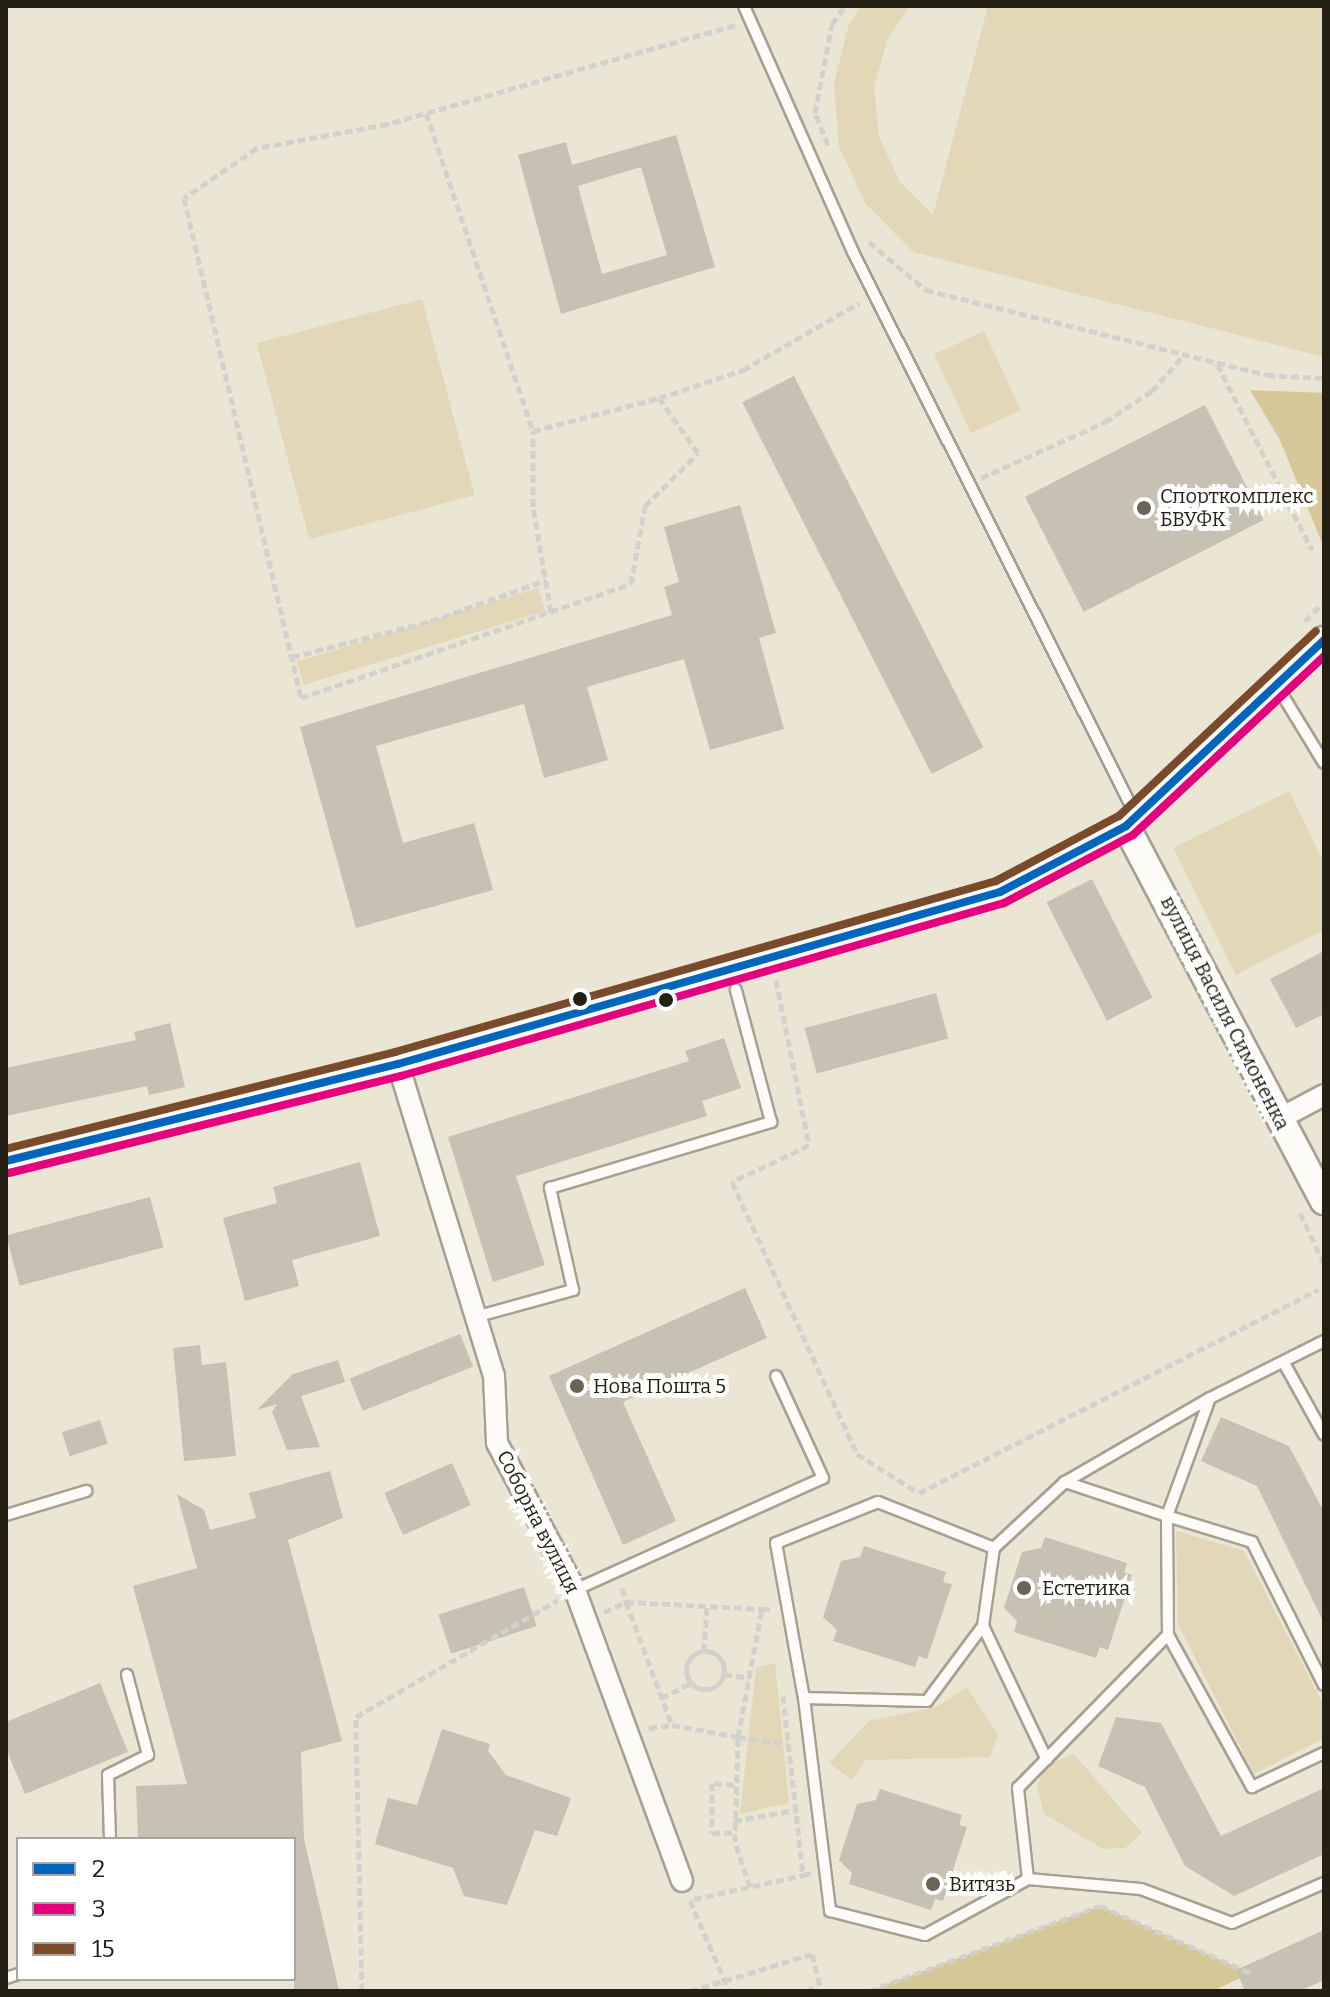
<!DOCTYPE html>
<meta charset="utf-8">
<style>
body{margin:0}
#map{position:relative;width:1330px;height:1997px;overflow:hidden;background:#ebe5d3;font-family:Bitter,serif}
div>[style]{position:absolute}
[style*='--x']{left:calc(var(--x)*1px);top:calc(var(--y)*1px);width:calc(var(--w)*1px);rotate:calc(var(--a)*1deg)}
.green>*{inset:0;background:#e2d7b7;transform-origin:0 0}
.forest>*{inset:0;background:#d6c798}
.building>*{inset:0;background:#c6c1b3;transform-origin:0 0}
.path>*{height:5px;margin-top:-2.5px;transform-origin:0;background:repeating-linear-gradient(90deg,#d2d1cb 0 8px,transparent 0 12px)}
.path>.ring{margin:-2.5px;padding:0;box-sizing:content-box;background:none;border:5px solid #d2d1cb;border-radius:50%}
.roads{filter:drop-shadow(2px 0 #a5a092) drop-shadow(-2px 0 #a5a092) drop-shadow(0 2px #a5a092) drop-shadow(0 -2px #a5a092)}
.service>*{height:10px;margin:-5px;padding:0 5px;transform-origin:5px;border-radius:5px;background:#fcfbf8}
.minor>*{height:20px;margin:-10px;padding:0 10px;transform-origin:10px;border-radius:10px;background:#fcfbf8}
.tertiary>*{height:26px;margin:-13px;padding:0 13px;transform-origin:13px;border-radius:13px;background:#fcfbf8}
.bus-1>*{height:8px;margin:-4px;padding:0 4px;transform-origin:4px;border-radius:4px;background:#0065bd}
.bus-2>*{height:8px;margin:-4px;padding:0 4px;transform-origin:4px;border-radius:4px;background:#e5007d}
.bus-3>*{height:8px;margin:-4px;padding:0 4px;transform-origin:4px;border-radius:4px;background:#7a4b2a}
.dots>*{width:22px;height:22px;translate:-50% -50%;box-sizing:border-box;border:4px solid #fff;border-radius:50%}
span{translate:-50% -50%;white-space:nowrap;text-align:center;line-height:1.15;-webkit-text-stroke:8px #fff;paint-order:stroke}
.poi-label{font-size:20px;color:#231f13}
.left{translate:0 -50%;text-align:left}
.street-label{font-size:20px;color:#231f13}
.frame{position:absolute;inset:0;border:8px solid #231f13;pointer-events:none}
.legend{position:absolute;left:16px;top:1837px;width:280px;height:144px;box-sizing:border-box;background:#fff;border:2px solid #a7a5a1;margin:0;padding:10px 14px;list-style:none;font-size:24px;color:#231f13}
.legend li{display:flex;align-items:center;gap:16px;height:40px}
.legend b{width:40px;border:2px solid #a7a5a1}
</style>
<div id="map">
<div class="green">
<div style="clip-path:polygon(861px 6px,910px 6px,887px 40px,874px 87px,879px 136px,899px 181px,933px 215px,988px 6px,1324px 6px,1324px 357px,913px 252px,866px 204px,839px 147px,834px 84px,849px 24px)"></div>
<div style="left:422px;top:299px;width:203px;height:171px;rotate:75deg"></div>
<div style="left:984px;top:331px;width:87px;height:55px;rotate:65deg"></div>
<div style="left:538px;top:588px;width:24px;height:252px;rotate:73deg"></div>
<div style="clip-path:polygon(1289px 791px,1324px 863px,1324px 930px,1236px 975px,1173px 848px)"></div>
<div style="clip-path:polygon(1176px 1531px,1244px 1551px,1324px 1706px,1324px 1738px,1254px 1774px,1178px 1624px)"></div>
<div style="clip-path:polygon(775px 1663px,789px 1803px,740px 1814px,756px 1668px)"></div>
<div style="clip-path:polygon(967px 1687px,998px 1735px,990px 1757px,866px 1760px,852px 1780px,829px 1763px,869px 1721px,936px 1707px)"></div>
<div style="clip-path:polygon(1074px 1754px,1142px 1833px,1125px 1848px,1103px 1849px,1044px 1814px,1037px 1786px,1047px 1765px)"></div>
</div>
<div class="forest">
<div style="clip-path:polygon(1250px 390px,1324px 393px,1324px 548px,1280px 440px)"></div>
<div style="clip-path:polygon(1100px 1906px,1250px 1973px,1213px 1991px,869px 1991px)"></div>
</div>
<div class="building">
<div style="clip-path:polygon(evenodd,676px 135px,715px 267px,561px 314px,518px 155px,566px 142px,572px 165px,676px 135px,641px 167px,667px 255px,602px 274px,578px 186px,641px 167px)"></div>
<div style="left:794px;top:376px;width:417px;height:58px;rotate:63deg"></div>
<div style="left:1205px;top:405px;width:129px;height:202px;rotate:63deg"></div>
<div style="clip-path:polygon(740px 505px,776px 633px,759px 638px,784px 729px,710px 750px,684px 659px,587px 687px,608px 760px,544px 778px,524px 704px,376px 746px,403px 843px,474px 823px,493px 890px,356px 928px,300px 727px,672px 615px,664px 587px,679px 582px,664px 527px)"></div>
<div style="left:1092px;top:879px;width:133px;height:51px;rotate:63deg"></div>
<div style="clip-path:polygon(1324px 951px,1324px 1014px,1296px 1028px,1270px 979px)"></div>
<div style="left:936px;top:993px;width:47px;height:136px;rotate:75deg"></div>
<div style="clip-path:polygon(170px 1023px,185px 1087px,149px 1095px,147px 1086px,6px 1116px,6px 1068px,136px 1040px,134px 1032px)"></div>
<div style="clip-path:polygon(724px 1038px,741px 1088px,702px 1101px,707px 1116px,516px 1176px,545px 1265px,493px 1282px,448px 1137px,689px 1061px,685px 1051px)"></div>
<div style="clip-path:polygon(360px 1162px,380px 1236px,292px 1260px,299px 1286px,245px 1301px,223px 1218px,277px 1203px,273px 1187px)"></div>
<div style="left:150px;top:1197px;width:52px;height:149px;rotate:75deg"></div>
<div style="clip-path:polygon(745px 1288px,767px 1338px,623px 1402px,676px 1521px,623px 1545px,549px 1376px)"></div>
<div style="left:460px;top:1334px;width:35px;height:119px;rotate:68deg"></div>
<div style="clip-path:polygon(200px 1345px,202px 1365px,226px 1362px,236px 1456px,184px 1461px,173px 1348px)"></div>
<div style="clip-path:polygon(338px 1360px,345px 1382px,301px 1396px,320px 1447px,287px 1450px,272px 1412px,277px 1404px,257px 1410px,293px 1374px)"></div>
<div style="clip-path:polygon(1221px 1417px,1289px 1446px,1324px 1512px,1324px 1623px,1257px 1486px,1201px 1461px)"></div>
<div style="left:100px;top:1420px;width:25px;height:40px;rotate:72deg"></div>
<div style="left:452px;top:1463px;width:46px;height:74px;rotate:66deg"></div>
<div style="clip-path:polygon(330px 1471px,343px 1518px,288px 1540px,342px 1741px,301px 1752px,304px 1839px,339px 1990px,294px 1991px,294px 1839px,138px 1839px,136px 1786px,187px 1784px,133px 1586px,197px 1568px,177px 1494px,204px 1510px,210px 1530px,256px 1518px,249px 1493px)"></div>
<div style="clip-path:polygon(1045px 1537px,1127px 1563px,1124px 1572px,1132px 1575px,1108px 1650px,1100px 1647px,1096px 1658px,1014px 1632px,1017px 1621px,1004px 1608px,1022px 1552px,1041px 1548px)"></div>
<div style="clip-path:polygon(864px 1546px,946px 1572px,943px 1582px,952px 1584px,927px 1659px,919px 1656px,915px 1667px,833px 1641px,837px 1630px,823px 1617px,841px 1561px,860px 1557px)"></div>
<div style="left:524px;top:1587px;width:41px;height:90px;rotate:72deg"></div>
<div style="clip-path:polygon(100px 1683px,128px 1752px,25px 1794px,6px 1749px,6px 1722px)"></div>
<div style="clip-path:polygon(1116px 1717px,1161px 1723px,1221px 1836px,1324px 1788px,1324px 1854px,1234px 1896px,1185px 1866px,1145px 1787px,1098px 1766px)"></div>
<div style="clip-path:polygon(442px 1729px,490px 1744px,488px 1751px,506px 1775px,571px 1798px,557px 1836px,535px 1830px,507px 1905px,464px 1896px,453px 1868px,375px 1844px,388px 1798px,417px 1805px)"></div>
<div style="clip-path:polygon(880px 1789px,962px 1815px,959px 1825px,967px 1827px,943px 1901px,935px 1899px,931px 1910px,849px 1884px,852px 1873px,839px 1860px,857px 1804px,876px 1800px)"></div>
<div style="clip-path:polygon(1324px 1930px,1324px 1980px,1300px 1991px,1245px 1991px,1236px 1970px)"></div>
</div>
<div class="path">
<div style="--x:735;--y:25;--w:361;--a:164.1"></div>
<div style="--x:388;--y:124;--w:133;--a:169.6"></div>
<div style="--x:257;--y:148;--w:88;--a:145.6"></div>
<div style="--x:184;--y:198;--w:514;--a:76.83"></div>
<div style="--x:301;--y:698;--w:349;--a:-19.1"></div>
<div style="--x:631;--y:584;--w:79;--a:-79.8"></div>
<div style="--x:645;--y:506;--w:75;--a:-45"></div>
<div style="--x:698;--y:453;--w:67;--a:-125.3"></div>
<div style="--x:659;--y:398;--w:89;--a:-18.4"></div>
<div style="--x:743;--y:370;--w:134;--a:-30"></div>
<div style="--x:426;--y:113;--w:336;--a:71.4"></div>
<div style="--x:828;--y:145;--w:35;--a:-112"></div>
<div style="--x:815;--y:113;--w:91;--a:-79.2"></div>
<div style="--x:832;--y:24;--w:22;--a:-54"></div>
<div style="--x:869;--y:242;--w:75;--a:40.1"></div>
<div style="--x:926;--y:290;--w:351;--a:14"></div>
<div style="--x:1267;--y:375;--w:57;--a:3"></div>
<div style="--x:1217;--y:364;--w:209;--a:62.9"></div>
<div style="--x:981;--y:478;--w:136;--a:-24.3"></div>
<div style="--x:1105;--y:422;--w:56;--a:-33.4"></div>
<div style="--x:1152;--y:391;--w:47;--a:-48.5"></div>
<div style="--x:551;--y:612;--w:107;--a:-99.7"></div>
<div style="--x:533;--y:507;--w:76;--a:-90"></div>
<div style="--x:533;--y:431;--w:130;--a:-14.7"></div>
<div style="--x:1305;--y:621;--w:27;--a:-45"></div>
<div style="--x:292;--y:657;--w:144;--a:-14.5"></div>
<div style="--x:431;--y:621;--w:122;--a:-19.6"></div>
<div style="--x:776;--y:980;--w:168;--a:78.7"></div>
<div style="--x:809;--y:1145;--w:85;--a:154.3"></div>
<div style="--x:732;--y:1182;--w:299;--a:65.3"></div>
<div style="--x:857;--y:1454;--w:73;--a:32.2"></div>
<div style="--x:919;--y:1493;--w:448;--a:-27"></div>
<div style="--x:1300;--y:1213;--w:55;--a:64.4"></div>
<div style="--x:622;--y:1588;--w:15;--a:74"></div>
<div style="--x:626;--y:1602;--w:139;--a:2.9"></div>
<div style="--x:604;--y:1612;--w:24;--a:-24"></div>
<div style="--x:626;--y:1602;--w:131;--a:69.5"></div>
<div style="--x:672;--y:1725;--w:67;--a:10.3"></div>
<div style="--x:738;--y:1737;--w:130;--a:-79.4"></div>
<div style="--x:762;--y:1609;--w:9;--a:0"></div>
<div style="--x:704;--y:1651;--w:44;--a:-86.1"></div>
<div class="ring" style="left:686px;top:1651px;width:33px;height:33px"></div>
<div style="--x:724;--y:1674;--w:25;--a:9"></div>
<div style="--x:783;--y:1696;--w:180;--a:83.6"></div>
<div style="--x:803;--y:1875;--w:9;--a:-13"></div>
<div style="--x:661;--y:1698;--w:34;--a:-26"></div>
<div style="--x:649;--y:1728;--w:23;--a:-7"></div>
<div style="--x:734;--y:1785;--w:22;--a:-175"></div>
<div style="--x:712;--y:1783;--w:50;--a:90"></div>
<div style="--x:712;--y:1833;--w:23;--a:-2"></div>
<div style="--x:734;--y:1821;--w:63;--a:-10.1"></div>
<div style="--x:750;--y:1887;--w:47;--a:-108.4"></div>
<div style="--x:735;--y:1842;--w:105;--a:-88.4"></div>
<div style="--x:738;--y:1737;--w:50;--a:8"></div>
<div style="--x:694;--y:1899;--w:112;--a:-12.4"></div>
<div style="--x:690;--y:1900;--w:99;--a:66.8"></div>
<div style="--x:362;--y:1991;--w:274;--a:-91.3"></div>
<div style="--x:356;--y:1717;--w:233;--a:-30.1"></div>
<div style="--x:690;--y:1991;--w:127;--a:-16.9"></div>
<div style="--x:812;--y:1954;--w:38;--a:76"></div>
<div style="--x:808;--y:1991;--w:6;--a:-45"></div>
<div style="--x:869;--y:1991;--w:246;--a:-20.2"></div>
<div style="--x:1100;--y:1906;--w:164;--a:24.1"></div>
</div>
<div class="roads">
<div class="service">
<div style="--x:744;--y:6;--w:269;--a:66.1"></div>
<div style="--x:853;--y:252;--w:631;--a:63.35"></div>
<div style="--x:1277;--y:686;--w:90;--a:58.6"></div>
<div style="--x:475;--y:1317;--w:102;--a:-15.4"></div>
<div style="--x:573;--y:1290;--w:105;--a:-102.7"></div>
<div style="--x:550;--y:1188;--w:231;--a:-16.6"></div>
<div style="--x:771;--y:1122;--w:137;--a:-104.9"></div>
<div style="--x:1324;--y:1341;--w:127;--a:153.4"></div>
<div style="--x:1210;--y:1398;--w:168;--a:149.9"></div>
<div style="--x:1065;--y:1482;--w:97;--a:137.1"></div>
<div style="--x:994;--y:1548;--w:125;--a:-158.4"></div>
<div style="--x:878;--y:1502;--w:110;--a:158.1"></div>
<div style="--x:776;--y:1543;--w:158;--a:79.8"></div>
<div style="--x:804;--y:1698;--w:215;--a:83"></div>
<div style="--x:830;--y:1911;--w:98;--a:14.2"></div>
<div style="--x:925;--y:1935;--w:117;--a:-28.5"></div>
<div style="--x:1028;--y:1879;--w:113;--a:5.1"></div>
<div style="--x:1141;--y:1889;--w:97;--a:20.5"></div>
<div style="--x:1232;--y:1923;--w:100;--a:-23.5"></div>
<div style="--x:1284;--y:1363;--w:82;--a:60.9"></div>
<div style="--x:1210;--y:1398;--w:126;--a:110"></div>
<div style="--x:1167;--y:1516;--w:89;--a:17"></div>
<div style="--x:1252;--y:1542;--w:160;--a:63.3"></div>
<div style="--x:6;--y:1515;--w:84;--a:-16.7"></div>
<div style="--x:575;--y:1590;--w:272;--a:-24.3"></div>
<div style="--x:823;--y:1478;--w:112;--a:-114.7"></div>
<div style="--x:983;--y:1626;--w:148;--a:64.5"></div>
<div style="--x:1168;--y:1635;--w:174;--a:61.1"></div>
<div style="--x:1252;--y:1787;--w:80;--a:-25.3"></div>
<div style="--x:804;--y:1698;--w:123;--a:1.4"></div>
<div style="--x:927;--y:1701;--w:94;--a:-53.3"></div>
<div style="--x:983;--y:1626;--w:79;--a:-82"></div>
<div style="--x:110;--y:1839;--w:64;--a:-91.8"></div>
<div style="--x:108;--y:1775;--w:45;--a:-26.6"></div>
<div style="--x:148;--y:1755;--w:83;--a:-104.7"></div>
<div style="--x:1028;--y:1879;--w:92;--a:-96.3"></div>
<div style="--x:1018;--y:1788;--w:214;--a:-45.6"></div>
<div style="--x:1168;--y:1635;--w:119;--a:-90.5"></div>
<div style="--x:1167;--y:1516;--w:108;--a:-161.6"></div>
<div style="--x:6;--y:1978;--w:13;--a:-18"></div>
</div>
<div class="minor">
<div style="--x:398;--y:1064;--w:326;--a:72.9"></div>
<div style="--x:494;--y:1376;--w:67;--a:87.4"></div>
<div style="--x:497;--y:1443;--w:166;--a:62"></div>
<div style="--x:575;--y:1590;--w:310;--a:69.8"></div>
<div style="--x:1279;--y:1119;--w:51;--a:-28.1"></div>
</div>
<div class="tertiary">
<div style="--x:1126;--y:826;--w:424;--a:62.2"></div>
<div style="--x:6;--y:1161;--w:404;--a:-13.9"></div>
<div style="--x:398;--y:1064;--w:626;--a:-15.95"></div>
<div style="--x:1000;--y:892;--w:142;--a:-27.6"></div>
<div style="--x:1126;--y:826;--w:272;--a:-43.2"></div>
</div>
</div>
<div class="bus-1">
<div style="--x:6;--y:1161;--w:404;--a:-13.9"></div>
<div style="--x:398;--y:1064;--w:626;--a:-15.95"></div>
<div style="--x:1000;--y:892;--w:142;--a:-27.6"></div>
<div style="--x:1126;--y:826;--w:272;--a:-43.2"></div>
</div>
<div class="bus-2">
<div style="--x:9;--y:1173;--w:404;--a:-13.9"></div>
<div style="--x:401;--y:1076;--w:627;--a:-16.01"></div>
<div style="--x:1004;--y:903;--w:146;--a:-27.8"></div>
<div style="--x:1133;--y:835;--w:262;--a:-43.1"></div>
</div>
<div class="bus-3">
<div style="--x:6;--y:1149;--w:401;--a:-14"></div>
<div style="--x:395;--y:1052;--w:625;--a:-15.88"></div>
<div style="--x:996;--y:881;--w:139;--a:-27.9"></div>
<div style="--x:1119;--y:816;--w:270;--a:-43.2"></div>
</div>
<div class="dots">
<div style="left:1144px;top:508px;background:#696456"></div>
<div style="left:580px;top:999px;background:#231f13"></div>
<div style="left:666px;top:1000px;background:#231f13"></div>
<div style="left:577px;top:1386px;background:#696456"></div>
<div style="left:1024px;top:1588px;background:#696456"></div>
<div style="left:933px;top:1884px;background:#696456"></div>
</div>
<div class="poi-label">
<span class="left" style="left:1160px;top:508px">Спорткомплекс<br>БВУФК</span>
<span class="left" style="left:593px;top:1386px">Нова Пошта 5</span>
<span class="left" style="left:1042px;top:1588px">Естетика</span>
<span class="left" style="left:949px;top:1884px">Витязь</span>
</div>
<div class="street-label">
<span style="left:1225px;top:1013px;rotate:63deg">вулиця Василя Симоненка</span>
<span style="left:538px;top:1522px;rotate:63deg">Соборна вулиця</span>
</div>
<div class="frame"></div>
<ul class="legend">
<li><b style="height:10px;background:#0065bd"></b>2</li>
<li><b style="height:10px;background:#e5007d"></b>3</li>
<li><b style="height:10px;background:#7a4b2a"></b>15</li>
</ul>
</div>
